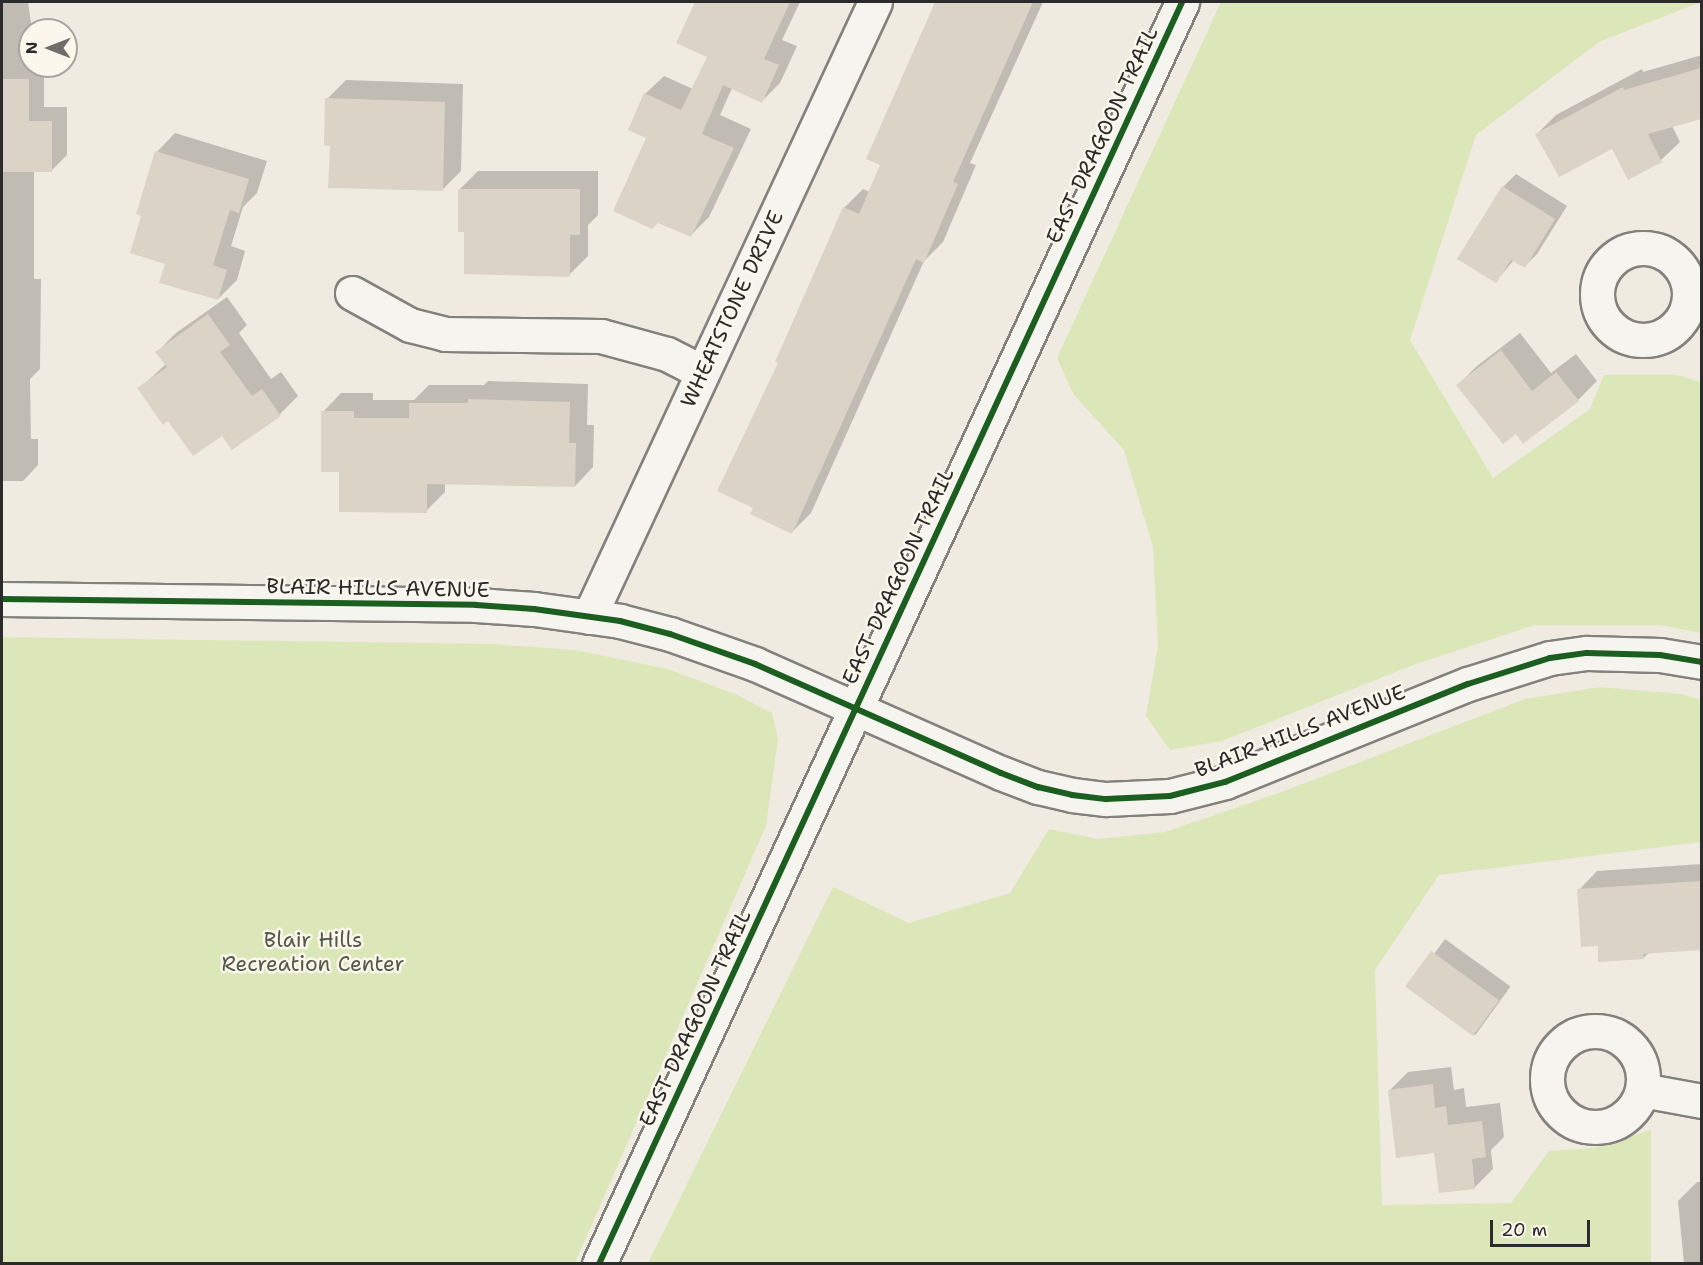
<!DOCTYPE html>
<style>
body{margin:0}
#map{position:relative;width:1703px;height:1265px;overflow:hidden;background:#f0ebe1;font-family:"Shantell Sans",sans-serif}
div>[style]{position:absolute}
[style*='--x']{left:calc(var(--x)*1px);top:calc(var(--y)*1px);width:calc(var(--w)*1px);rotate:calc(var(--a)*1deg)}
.green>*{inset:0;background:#dce7b9}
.shadow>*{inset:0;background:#0003;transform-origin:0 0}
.building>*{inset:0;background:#dbd3c6;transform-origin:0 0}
.roads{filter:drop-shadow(2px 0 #84817d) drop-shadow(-2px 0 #84817d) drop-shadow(0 2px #84817d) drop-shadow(0 -2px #84817d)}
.street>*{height:33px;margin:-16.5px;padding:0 16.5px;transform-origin:16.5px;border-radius:16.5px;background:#f5f4ef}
.street>.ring{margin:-16.5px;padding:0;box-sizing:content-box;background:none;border:33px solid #f5f4ef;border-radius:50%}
.secondary>*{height:33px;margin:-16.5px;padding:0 16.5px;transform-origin:16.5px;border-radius:16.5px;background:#f5f4ef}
.cycleway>*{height:6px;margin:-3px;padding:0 3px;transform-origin:3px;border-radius:3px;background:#1b5e20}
span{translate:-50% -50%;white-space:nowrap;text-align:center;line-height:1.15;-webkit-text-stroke:5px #fbf7ec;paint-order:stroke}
.street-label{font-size:21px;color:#2b2b2b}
.park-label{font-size:21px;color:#535946}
.frame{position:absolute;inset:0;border:3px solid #2b2b2b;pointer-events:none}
.north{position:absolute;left:18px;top:18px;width:60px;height:60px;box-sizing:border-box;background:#fbf7ec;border:2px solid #a8a59f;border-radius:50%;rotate:270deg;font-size:16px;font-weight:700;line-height:24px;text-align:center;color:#2b2b2b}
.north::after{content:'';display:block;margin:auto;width:21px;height:27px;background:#706e6b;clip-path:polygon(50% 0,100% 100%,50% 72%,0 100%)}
.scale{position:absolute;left:1490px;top:1220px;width:100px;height:27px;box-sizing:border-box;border:3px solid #2b2b2b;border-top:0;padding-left:8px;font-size:18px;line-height:21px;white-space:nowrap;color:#2b2b2b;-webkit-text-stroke:4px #fbf7ec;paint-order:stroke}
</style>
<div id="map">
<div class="green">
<div style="clip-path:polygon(1221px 2px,1701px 2px,1599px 42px,1476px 135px,1410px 340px,1493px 478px,1590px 409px,1604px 375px,1677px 375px,1701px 382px,1701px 633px,1660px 625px,1535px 625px,1416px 664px,1222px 741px,1170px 750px,1146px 716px,1158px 646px,1153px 547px,1124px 450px,1074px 395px,1057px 358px)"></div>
<div style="clip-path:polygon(2px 637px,492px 644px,575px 650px,668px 669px,735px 694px,772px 713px,778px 739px,766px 826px,575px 1263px,2px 1263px)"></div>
<div style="clip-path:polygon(1599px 687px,1682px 694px,1701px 700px,1701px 842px,1439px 875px,1375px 970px,1382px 1205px,1511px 1203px,1549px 1151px,1594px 1148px,1651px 1130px,1651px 1263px,648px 1263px,833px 887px,909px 923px,1010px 893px,1049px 829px,1097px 839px,1165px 832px,1284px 791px,1525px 699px)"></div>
</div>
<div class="shadow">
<div style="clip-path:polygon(2px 2px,28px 2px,32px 30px,30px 66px,44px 66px,44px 107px,67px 107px,67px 155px,52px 170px,34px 170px,34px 279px,41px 279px,40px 369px,30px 379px,31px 439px,38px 439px,38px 465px,23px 481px,2px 481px)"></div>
<div style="clip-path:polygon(690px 2px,800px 2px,782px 40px,797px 46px,780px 83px,762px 101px,732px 88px,720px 115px,751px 129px,709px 217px,690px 236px,648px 137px,645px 94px,664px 76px,693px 89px,709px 56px,696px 4px)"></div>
<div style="clip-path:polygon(936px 2px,1043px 2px,970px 163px,976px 165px,943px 242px,924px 261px,811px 513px,792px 532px,755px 507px,780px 362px,844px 208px,863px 189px,870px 192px,882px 164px,868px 158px)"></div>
<div style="clip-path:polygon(1702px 55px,1702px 117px,1672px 126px,1680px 142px,1661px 160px,1629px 178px,1613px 147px,1537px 134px,1556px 115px,1642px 69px,1643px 72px)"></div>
<div style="clip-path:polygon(346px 80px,463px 84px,461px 171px,442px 190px,332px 144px,327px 99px)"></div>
<div style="clip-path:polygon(175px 133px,267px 161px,257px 193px,243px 207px,231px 246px,245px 251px,237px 280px,218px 299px,167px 263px,143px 215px,157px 152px)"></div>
<div style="clip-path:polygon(478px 171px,598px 171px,598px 215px,588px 225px,588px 256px,569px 275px,466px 230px,460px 189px)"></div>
<div style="clip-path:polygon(1516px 174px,1567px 206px,1537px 254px,1525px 266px,1514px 260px,1496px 281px,1459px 258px,1503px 187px)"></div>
<div style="clip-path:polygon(227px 297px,247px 325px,239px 333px,271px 379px,281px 372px,298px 396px,280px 414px,233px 448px,222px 434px,169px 419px,139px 389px,166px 364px,157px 352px,176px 333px)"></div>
<div style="clip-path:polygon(1520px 333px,1551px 373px,1576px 354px,1597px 381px,1578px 400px,1524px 442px,1516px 432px,1458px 385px,1477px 366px)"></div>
<div style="clip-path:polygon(488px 381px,588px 384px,587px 425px,594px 425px,593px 467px,575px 486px,445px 483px,445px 492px,426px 511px,341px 471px,323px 412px,341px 393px,373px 393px,373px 400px,414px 400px,429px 385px,484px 385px)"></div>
<div style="clip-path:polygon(1702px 864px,1702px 948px,1650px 952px,1643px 958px,1599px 944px,1579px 890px,1597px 871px)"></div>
<div style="left:1445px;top:939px;width:81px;height:60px;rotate:36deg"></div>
<div style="clip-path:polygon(1451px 1067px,1454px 1090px,1464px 1088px,1466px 1107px,1500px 1103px,1504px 1137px,1491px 1150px,1493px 1169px,1475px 1187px,1436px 1151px,1389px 1091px,1408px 1072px)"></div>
<div style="clip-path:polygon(1697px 1182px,1702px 1182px,1702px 1264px,1684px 1264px,1678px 1201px)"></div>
</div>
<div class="building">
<div style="clip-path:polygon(695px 2px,790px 2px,764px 59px,779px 65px,762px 103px,723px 85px,702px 134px,734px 148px,691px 237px,658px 223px,652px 229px,613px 211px,646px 138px,628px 130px,644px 93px,681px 110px,707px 57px,676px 43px)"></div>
<div style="clip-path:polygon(935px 2px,1033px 2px,953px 182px,958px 184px,924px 263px,916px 259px,792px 534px,750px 514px,753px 508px,717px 491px,778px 363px,775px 362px,843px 207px,859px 214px,880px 165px,866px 159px)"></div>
<div style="clip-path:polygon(1701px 68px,1701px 119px,1648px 134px,1662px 162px,1628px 180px,1612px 149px,1559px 177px,1535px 134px,1623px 87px,1624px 90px)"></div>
<div style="clip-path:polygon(2px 79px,29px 79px,29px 121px,52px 121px,52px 172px,2px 172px)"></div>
<div style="clip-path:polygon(325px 98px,445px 102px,443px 191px,328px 188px,330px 146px,324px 145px)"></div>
<div style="clip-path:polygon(155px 151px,249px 179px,239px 213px,230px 210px,213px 265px,227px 270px,218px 300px,159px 283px,165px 264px,130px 253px,141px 216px,136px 214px)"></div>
<div style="clip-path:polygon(1502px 186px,1555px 219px,1525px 268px,1511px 260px,1496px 283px,1457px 259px)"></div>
<div style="clip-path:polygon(458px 189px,580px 189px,580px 235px,570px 235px,570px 277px,464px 274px,464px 232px,458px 232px)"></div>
<div style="clip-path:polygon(208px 314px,230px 345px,220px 352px,252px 396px,262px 389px,281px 416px,232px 450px,222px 436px,193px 456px,168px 421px,163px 425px,137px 388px,167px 367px,155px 352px)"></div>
<div style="clip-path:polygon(1501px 350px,1532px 391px,1556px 372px,1579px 401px,1523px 444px,1516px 434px,1503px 444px,1456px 385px)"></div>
<div style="clip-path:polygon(468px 399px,570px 402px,569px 443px,576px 443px,575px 487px,427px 484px,427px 513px,339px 512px,339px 472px,321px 472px,321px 411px,354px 411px,354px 418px,409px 418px,409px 403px,468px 403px)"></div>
<div style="clip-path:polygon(1701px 881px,1701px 950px,1643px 954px,1644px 959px,1598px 962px,1598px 946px,1581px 947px,1577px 889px)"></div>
<div style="left:1431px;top:951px;width:84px;height:44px;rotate:36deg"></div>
<div style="clip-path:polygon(1433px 1084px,1435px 1108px,1446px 1106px,1448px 1125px,1482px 1121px,1486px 1157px,1472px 1159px,1475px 1189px,1439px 1193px,1434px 1153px,1396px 1158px,1388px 1090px)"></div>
</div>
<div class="roads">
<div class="street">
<div class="ring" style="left:1597px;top:248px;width:59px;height:59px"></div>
<div style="--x:352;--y:293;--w:66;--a:28.9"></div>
<div style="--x:410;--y:325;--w:36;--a:14"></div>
<div style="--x:445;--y:334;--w:156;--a:0.7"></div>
<div style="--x:601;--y:336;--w:68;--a:15.3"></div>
<div style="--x:667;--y:354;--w:39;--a:27"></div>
<div style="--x:2;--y:599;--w:474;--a:0.7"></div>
<div style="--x:476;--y:605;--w:58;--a:3.9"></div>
<div style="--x:534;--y:609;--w:87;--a:7.9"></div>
<div style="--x:620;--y:621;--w:52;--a:14.6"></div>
<div style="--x:670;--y:634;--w:90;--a:19.4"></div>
<div style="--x:755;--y:664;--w:269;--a:23.9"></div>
<div style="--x:1001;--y:773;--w:40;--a:21"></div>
<div style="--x:1038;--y:787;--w:35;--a:13"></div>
<div style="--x:1072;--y:795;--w:34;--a:7"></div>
<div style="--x:1106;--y:799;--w:64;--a:-2.7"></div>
<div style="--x:1170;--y:796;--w:57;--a:-14.3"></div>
<div style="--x:1225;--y:782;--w:262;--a:-22"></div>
<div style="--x:1468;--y:684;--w:86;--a:-17.6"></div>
<div style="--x:1550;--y:658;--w:37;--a:-8"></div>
<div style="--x:1587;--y:653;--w:73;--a:1.6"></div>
<div style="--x:1660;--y:655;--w:43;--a:9.5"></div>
<div style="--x:589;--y:617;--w:678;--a:-65.06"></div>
<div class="ring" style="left:1547px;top:1031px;width:63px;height:63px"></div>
<div style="--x:1642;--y:1090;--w:61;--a:10.4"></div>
</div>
<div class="secondary">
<div style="--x:599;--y:1264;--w:1390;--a:-65.2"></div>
</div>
</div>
<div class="cycleway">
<div style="--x:2;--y:599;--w:474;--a:0.7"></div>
<div style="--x:476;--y:605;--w:58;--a:3.9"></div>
<div style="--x:534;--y:609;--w:87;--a:7.9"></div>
<div style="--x:620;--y:621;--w:52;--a:14.6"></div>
<div style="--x:670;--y:634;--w:90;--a:19.4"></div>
<div style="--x:755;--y:664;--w:269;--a:23.9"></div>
<div style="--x:1001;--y:773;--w:40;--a:21"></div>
<div style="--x:1038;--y:787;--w:35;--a:13"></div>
<div style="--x:1072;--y:795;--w:34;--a:7"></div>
<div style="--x:1106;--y:799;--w:64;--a:-2.7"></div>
<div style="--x:1170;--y:796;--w:57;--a:-14.3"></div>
<div style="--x:1225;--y:782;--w:262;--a:-22"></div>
<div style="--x:1468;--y:684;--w:86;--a:-17.6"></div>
<div style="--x:1550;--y:658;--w:37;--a:-8"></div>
<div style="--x:1587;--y:653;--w:73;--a:1.6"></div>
<div style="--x:1660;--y:655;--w:43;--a:9.5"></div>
<div style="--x:599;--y:1264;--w:1390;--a:-65.2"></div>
</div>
<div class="street-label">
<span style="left:1102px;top:135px;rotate:-65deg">EAST DRAGOON TRAIL</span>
<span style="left:732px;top:309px;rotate:-65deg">WHEATSTONE DRIVE</span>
<span style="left:898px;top:576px;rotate:-65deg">EAST DRAGOON TRAIL</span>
<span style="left:378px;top:588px;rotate:1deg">BLAIR HILLS AVENUE</span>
<span style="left:1300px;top:731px;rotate:-21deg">BLAIR HILLS AVENUE</span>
<span style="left:695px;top:1018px;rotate:-65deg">EAST DRAGOON TRAIL</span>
</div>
<div class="park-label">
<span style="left:313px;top:952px">Blair Hills<br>Recreation Center</span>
</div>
<div class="frame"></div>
<div class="north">N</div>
<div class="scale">20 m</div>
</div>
